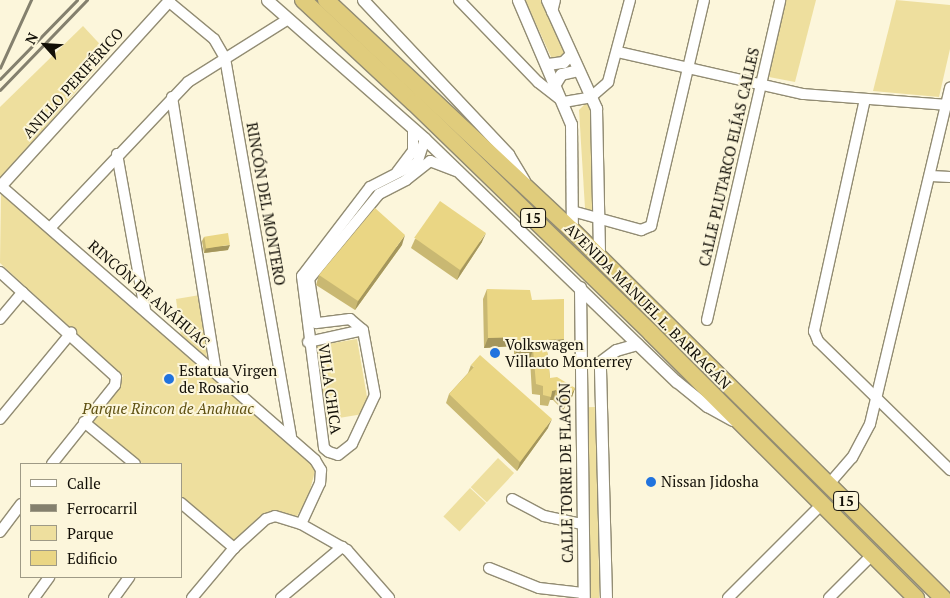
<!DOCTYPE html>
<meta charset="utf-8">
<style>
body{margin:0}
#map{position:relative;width:950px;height:598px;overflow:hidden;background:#fcf6db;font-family:"PT Serif",serif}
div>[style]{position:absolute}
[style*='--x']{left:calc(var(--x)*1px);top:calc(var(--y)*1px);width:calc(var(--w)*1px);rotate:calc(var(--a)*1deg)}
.green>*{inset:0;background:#eedf9e;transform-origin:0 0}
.roads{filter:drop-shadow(1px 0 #928c73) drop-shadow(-1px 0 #928c73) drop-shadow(0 1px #928c73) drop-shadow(0 -1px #928c73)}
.minor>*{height:10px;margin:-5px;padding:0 5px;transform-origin:5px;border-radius:5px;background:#fff}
.tertiary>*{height:11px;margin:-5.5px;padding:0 5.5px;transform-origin:5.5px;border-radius:5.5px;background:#fff}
.trunk>*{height:16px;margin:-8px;padding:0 8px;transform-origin:8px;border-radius:8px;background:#e0cc7c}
.rail>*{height:2.5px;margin:-1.25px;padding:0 1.25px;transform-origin:1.25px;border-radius:1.25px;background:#84806e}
.wall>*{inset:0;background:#c9b872}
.shaded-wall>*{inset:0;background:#a4965c}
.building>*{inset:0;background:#ead684;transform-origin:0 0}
.dots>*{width:14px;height:14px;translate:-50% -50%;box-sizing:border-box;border:2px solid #fcf6db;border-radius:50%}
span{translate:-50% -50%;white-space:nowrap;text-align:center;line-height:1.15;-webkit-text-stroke:4px #fcf6db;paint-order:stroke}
.shield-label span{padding:1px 4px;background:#fcf6db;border:1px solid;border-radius:4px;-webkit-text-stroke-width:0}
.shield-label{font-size:14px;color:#120f07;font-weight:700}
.street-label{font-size:15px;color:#120f07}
.poi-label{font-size:15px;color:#120f07}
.left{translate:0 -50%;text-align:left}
.park-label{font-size:15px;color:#5e5011;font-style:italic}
.legend{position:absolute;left:20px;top:463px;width:162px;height:115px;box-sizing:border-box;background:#fcf6db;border:1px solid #9e9a86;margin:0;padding:6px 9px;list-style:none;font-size:15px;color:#120f07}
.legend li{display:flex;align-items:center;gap:10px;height:25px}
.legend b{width:25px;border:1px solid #9e9a86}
.north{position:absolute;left:20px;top:20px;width:50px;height:50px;-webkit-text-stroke:4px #fcf6db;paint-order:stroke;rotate:296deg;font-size:14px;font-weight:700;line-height:20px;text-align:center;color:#120f07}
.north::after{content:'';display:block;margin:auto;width:18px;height:22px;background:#120f07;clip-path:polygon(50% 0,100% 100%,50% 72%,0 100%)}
</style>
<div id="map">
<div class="green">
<div style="clip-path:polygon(525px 0,542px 0,566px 51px,564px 57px,552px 59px)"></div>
<div style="clip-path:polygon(785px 0,816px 0,795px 82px,769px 77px)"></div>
<div style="clip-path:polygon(896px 0,950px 5px,950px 49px,939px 97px,873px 91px)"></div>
<div style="clip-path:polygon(83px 26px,109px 54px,0 179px,0 107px)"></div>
<div style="clip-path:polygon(586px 103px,591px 105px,594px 211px,591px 211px,585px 208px,579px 110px)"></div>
<div style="clip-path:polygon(1px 194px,308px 457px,315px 471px,308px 498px,297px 516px,266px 513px,234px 544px,181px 498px,181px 464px,143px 464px,91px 420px,123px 376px,0 263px)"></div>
<div style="clip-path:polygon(200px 295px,207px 357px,181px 337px,176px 299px)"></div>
<div style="clip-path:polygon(357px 339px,368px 403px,363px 414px,327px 420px,315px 346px)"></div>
<div style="left:596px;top:407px;width:191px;height:13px;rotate:89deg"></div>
<div style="left:498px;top:458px;width:22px;height:40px;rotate:43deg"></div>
<div style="left:470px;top:488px;width:22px;height:39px;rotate:43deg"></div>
</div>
<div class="roads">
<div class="minor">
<div style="--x:459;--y:0;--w:114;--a:46.1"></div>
<div style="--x:538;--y:82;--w:33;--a:38"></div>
<div style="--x:564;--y:102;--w:27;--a:-10"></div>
<div style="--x:591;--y:97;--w:23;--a:-41"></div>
<div style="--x:608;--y:82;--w:85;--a:-75"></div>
<div style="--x:168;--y:1;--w:60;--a:39.6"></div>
<div style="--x:214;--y:39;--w:22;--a:60"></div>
<div style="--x:225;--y:58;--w:384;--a:80.1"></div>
<div style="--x:552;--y:12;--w:12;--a:-76"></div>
<div style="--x:618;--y:52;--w:190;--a:12.8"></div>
<div style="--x:803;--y:94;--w:147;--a:4.3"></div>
<div style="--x:172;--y:97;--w:278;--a:80.9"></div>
<div style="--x:865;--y:99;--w:238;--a:102.4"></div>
<div style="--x:814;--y:331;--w:11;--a:68"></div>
<div style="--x:818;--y:341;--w:185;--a:44.3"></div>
<div style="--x:425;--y:139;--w:25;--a:108"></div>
<div style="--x:417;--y:163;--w:53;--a:152.9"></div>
<div style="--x:370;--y:187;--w:112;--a:127.4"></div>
<div style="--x:302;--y:276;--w:173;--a:82.7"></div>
<div style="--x:324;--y:448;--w:6;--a:39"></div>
<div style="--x:329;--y:452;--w:9;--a:18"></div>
<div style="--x:338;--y:455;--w:18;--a:-38"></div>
<div style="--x:352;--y:444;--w:54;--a:-64.9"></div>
<div style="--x:375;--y:395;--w:66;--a:-100.5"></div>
<div style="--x:363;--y:330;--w:17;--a:-140"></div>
<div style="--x:350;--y:319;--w:34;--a:173"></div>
<div style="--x:316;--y:323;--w:45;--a:-99"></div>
<div style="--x:309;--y:279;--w:110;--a:-50.5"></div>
<div style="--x:379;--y:194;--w:30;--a:-27"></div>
<div style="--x:406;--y:180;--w:31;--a:-38"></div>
<div style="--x:430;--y:161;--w:28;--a:21"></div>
<div style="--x:117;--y:154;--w:158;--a:79.8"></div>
<div style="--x:397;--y:172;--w:26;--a:-53"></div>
<div style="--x:413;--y:151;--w:22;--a:-90"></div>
<div style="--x:931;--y:176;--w:19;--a:3"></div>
<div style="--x:1;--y:186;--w:417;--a:41.1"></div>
<div style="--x:315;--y:460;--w:12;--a:59"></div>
<div style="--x:321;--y:470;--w:13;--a:94"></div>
<div style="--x:320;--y:483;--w:45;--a:114.9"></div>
<div style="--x:572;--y:211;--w:72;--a:15.4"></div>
<div style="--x:641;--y:230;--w:11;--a:-22"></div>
<div style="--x:651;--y:226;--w:232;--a:-76.8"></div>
<div style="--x:50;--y:228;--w:201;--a:-46.6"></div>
<div style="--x:188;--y:82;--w:117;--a:-32.1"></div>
<div style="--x:0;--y:272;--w:156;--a:42.2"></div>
<div style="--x:116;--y:377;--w:8;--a:97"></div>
<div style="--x:115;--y:385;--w:101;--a:128.6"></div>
<div style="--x:0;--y:319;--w:35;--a:-50"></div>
<div style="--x:707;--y:320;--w:328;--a:-77.1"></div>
<div style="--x:308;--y:342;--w:56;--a:-12.3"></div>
<div style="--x:0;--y:419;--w:112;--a:-50.5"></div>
<div style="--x:84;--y:422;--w:66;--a:39.5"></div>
<div style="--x:829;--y:484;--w:35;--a:-49"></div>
<div style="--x:852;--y:458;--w:38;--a:-62"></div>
<div style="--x:870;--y:424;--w:346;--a:-76.6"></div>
<div style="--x:512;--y:499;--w:36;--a:28"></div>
<div style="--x:544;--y:516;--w:39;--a:12"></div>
<div style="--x:181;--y:503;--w:70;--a:40.3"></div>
<div style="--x:0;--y:532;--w:35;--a:-53"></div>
<div style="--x:489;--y:568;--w:54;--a:21.8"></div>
<div style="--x:539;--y:588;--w:44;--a:6.5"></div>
<div style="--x:34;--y:598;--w:26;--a:-54"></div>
<div style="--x:114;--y:598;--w:26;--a:-54"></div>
<div style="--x:192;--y:598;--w:65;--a:-50"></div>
<div style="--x:234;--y:548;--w:43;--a:-42.2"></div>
<div style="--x:266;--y:519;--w:9;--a:-18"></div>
<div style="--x:275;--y:516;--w:27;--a:17"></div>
<div style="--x:301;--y:524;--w:53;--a:29.5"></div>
<div style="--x:347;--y:550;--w:64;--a:48.8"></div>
<div style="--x:281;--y:598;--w:80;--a:-39.9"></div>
<div style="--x:728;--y:598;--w:134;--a:-45"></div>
<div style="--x:829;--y:598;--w:62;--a:-45"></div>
</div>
<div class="tertiary">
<div style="--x:267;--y:0;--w:210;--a:41.3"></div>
<div style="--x:425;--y:139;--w:349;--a:44"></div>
<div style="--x:676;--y:381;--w:40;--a:39"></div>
<div style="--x:707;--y:406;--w:29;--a:29"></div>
<div style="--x:363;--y:0;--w:212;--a:46.7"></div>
<div style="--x:508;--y:154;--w:31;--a:59"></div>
<div style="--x:518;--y:0;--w:135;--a:66.9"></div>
<div style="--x:571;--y:124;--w:106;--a:89.5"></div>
<div style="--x:547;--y:0;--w:119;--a:65.6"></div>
<div style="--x:596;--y:108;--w:148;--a:88.8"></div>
<div style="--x:548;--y:64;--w:15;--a:-8"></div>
<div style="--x:563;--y:62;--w:11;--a:-45"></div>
<div style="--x:556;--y:82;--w:9;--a:-58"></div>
<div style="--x:561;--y:74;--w:17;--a:-13"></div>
<div style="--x:0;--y:186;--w:251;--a:-47.7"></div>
<div style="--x:580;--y:287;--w:311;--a:89.3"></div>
<div style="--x:606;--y:598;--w:236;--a:-91.5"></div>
<div style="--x:600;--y:362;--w:20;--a:-37"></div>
<div style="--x:616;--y:350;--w:22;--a:-16"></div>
</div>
<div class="trunk">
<div style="--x:303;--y:0;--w:151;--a:42.9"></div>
<div style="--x:414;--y:103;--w:330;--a:44.1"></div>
<div style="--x:651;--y:333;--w:375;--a:45"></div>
<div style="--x:326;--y:0;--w:337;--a:43.1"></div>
<div style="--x:572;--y:230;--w:523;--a:44.77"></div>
</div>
</div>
<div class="rail">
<div style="--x:0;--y:68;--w:75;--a:-65.5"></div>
<div style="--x:0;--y:79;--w:110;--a:-45.7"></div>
<div style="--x:0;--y:90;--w:125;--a:-46"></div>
</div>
<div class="wall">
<div style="clip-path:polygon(204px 237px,228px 250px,204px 253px,202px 241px)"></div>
<div style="clip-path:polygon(415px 239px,482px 242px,457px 280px,411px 248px)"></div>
<div style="clip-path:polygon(402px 245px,355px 310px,316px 285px,319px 275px)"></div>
<div style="clip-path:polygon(487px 289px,532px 300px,561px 348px,547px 349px,550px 378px,575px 388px,572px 397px,563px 410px,553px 400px,550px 400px,548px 406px,540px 405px,540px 395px,532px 394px,530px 359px,514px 358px,514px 346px,484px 348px,483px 299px)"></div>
<div style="clip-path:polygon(471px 365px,548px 428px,517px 471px,446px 403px,449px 394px,468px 373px)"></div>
</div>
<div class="shaded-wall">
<div style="clip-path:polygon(486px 233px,482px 242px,457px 280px,460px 271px)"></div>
<div style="clip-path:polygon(405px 235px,402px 245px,355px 310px,358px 301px)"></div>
<div style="clip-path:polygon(230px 245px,228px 250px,204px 253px,206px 248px)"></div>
<div style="clip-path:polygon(517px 337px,514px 346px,484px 348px,488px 338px)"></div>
<div style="clip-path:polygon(564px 339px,561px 348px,542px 350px,546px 340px)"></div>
<div style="clip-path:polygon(517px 349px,533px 349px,530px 359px,514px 358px)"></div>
<div style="clip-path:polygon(575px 388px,572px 397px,563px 410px,567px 401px)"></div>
<div style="clip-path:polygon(556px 390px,553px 400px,550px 400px,552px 391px)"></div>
<div style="clip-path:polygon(552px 419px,548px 428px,517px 471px,520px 462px)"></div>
</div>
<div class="building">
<div style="left:440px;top:201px;width:56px;height:45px;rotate:35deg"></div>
<div style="clip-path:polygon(375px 208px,405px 235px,358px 301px,319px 275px)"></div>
<div style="left:228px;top:233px;width:12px;height:24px;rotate:81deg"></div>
<div style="clip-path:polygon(487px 289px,530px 290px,532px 300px,564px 299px,564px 339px,546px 340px,550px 378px,557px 377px,575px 388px,567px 401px,556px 390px,552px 391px,551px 397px,543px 395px,543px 386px,536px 384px,533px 349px,517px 349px,517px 337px,488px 338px)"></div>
<div style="clip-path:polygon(480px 355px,552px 419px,520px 462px,449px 394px,474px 367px,471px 365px)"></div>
</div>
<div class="dots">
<div style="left:495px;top:353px;background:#2173de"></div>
<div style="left:169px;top:379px;background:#2173de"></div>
<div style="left:651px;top:482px;background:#2173de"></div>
</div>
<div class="shield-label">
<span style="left:533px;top:218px">15</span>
<span style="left:846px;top:501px">15</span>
</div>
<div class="street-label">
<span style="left:73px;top:83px;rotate:-48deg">ANILLO PERIFÉRICO</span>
<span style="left:729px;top:157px;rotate:-77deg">CALLE PLUTARCO ELÍAS CALLES</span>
<span style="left:266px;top:204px;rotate:80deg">RINCÓN DEL MONTERO</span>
<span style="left:149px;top:294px;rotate:41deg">RINCÓN DE ANÁHUAC</span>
<span style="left:648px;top:306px;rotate:45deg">AVENIDA MANUEL L. BARRAGÁN</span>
<span style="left:330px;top:389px;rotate:82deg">VILLA CHICA</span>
<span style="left:566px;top:473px;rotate:-91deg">CALLE TORRE DE FLACÓN</span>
</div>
<div class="poi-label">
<span class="left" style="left:505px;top:353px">Volkswagen<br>Villauto Monterrey</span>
<span class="left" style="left:179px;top:379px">Estatua Virgen<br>de Rosario</span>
<span class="left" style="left:661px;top:482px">Nissan Jidosha</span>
</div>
<div class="park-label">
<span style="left:168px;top:409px">Parque Rincon de Anahuac</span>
</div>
<ul class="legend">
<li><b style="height:6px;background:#fff"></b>Calle</li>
<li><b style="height:6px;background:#84806e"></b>Ferrocarril</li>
<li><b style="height:14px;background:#eedf9e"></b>Parque</li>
<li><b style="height:14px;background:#ead684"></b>Edificio</li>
</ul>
<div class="north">N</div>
</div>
